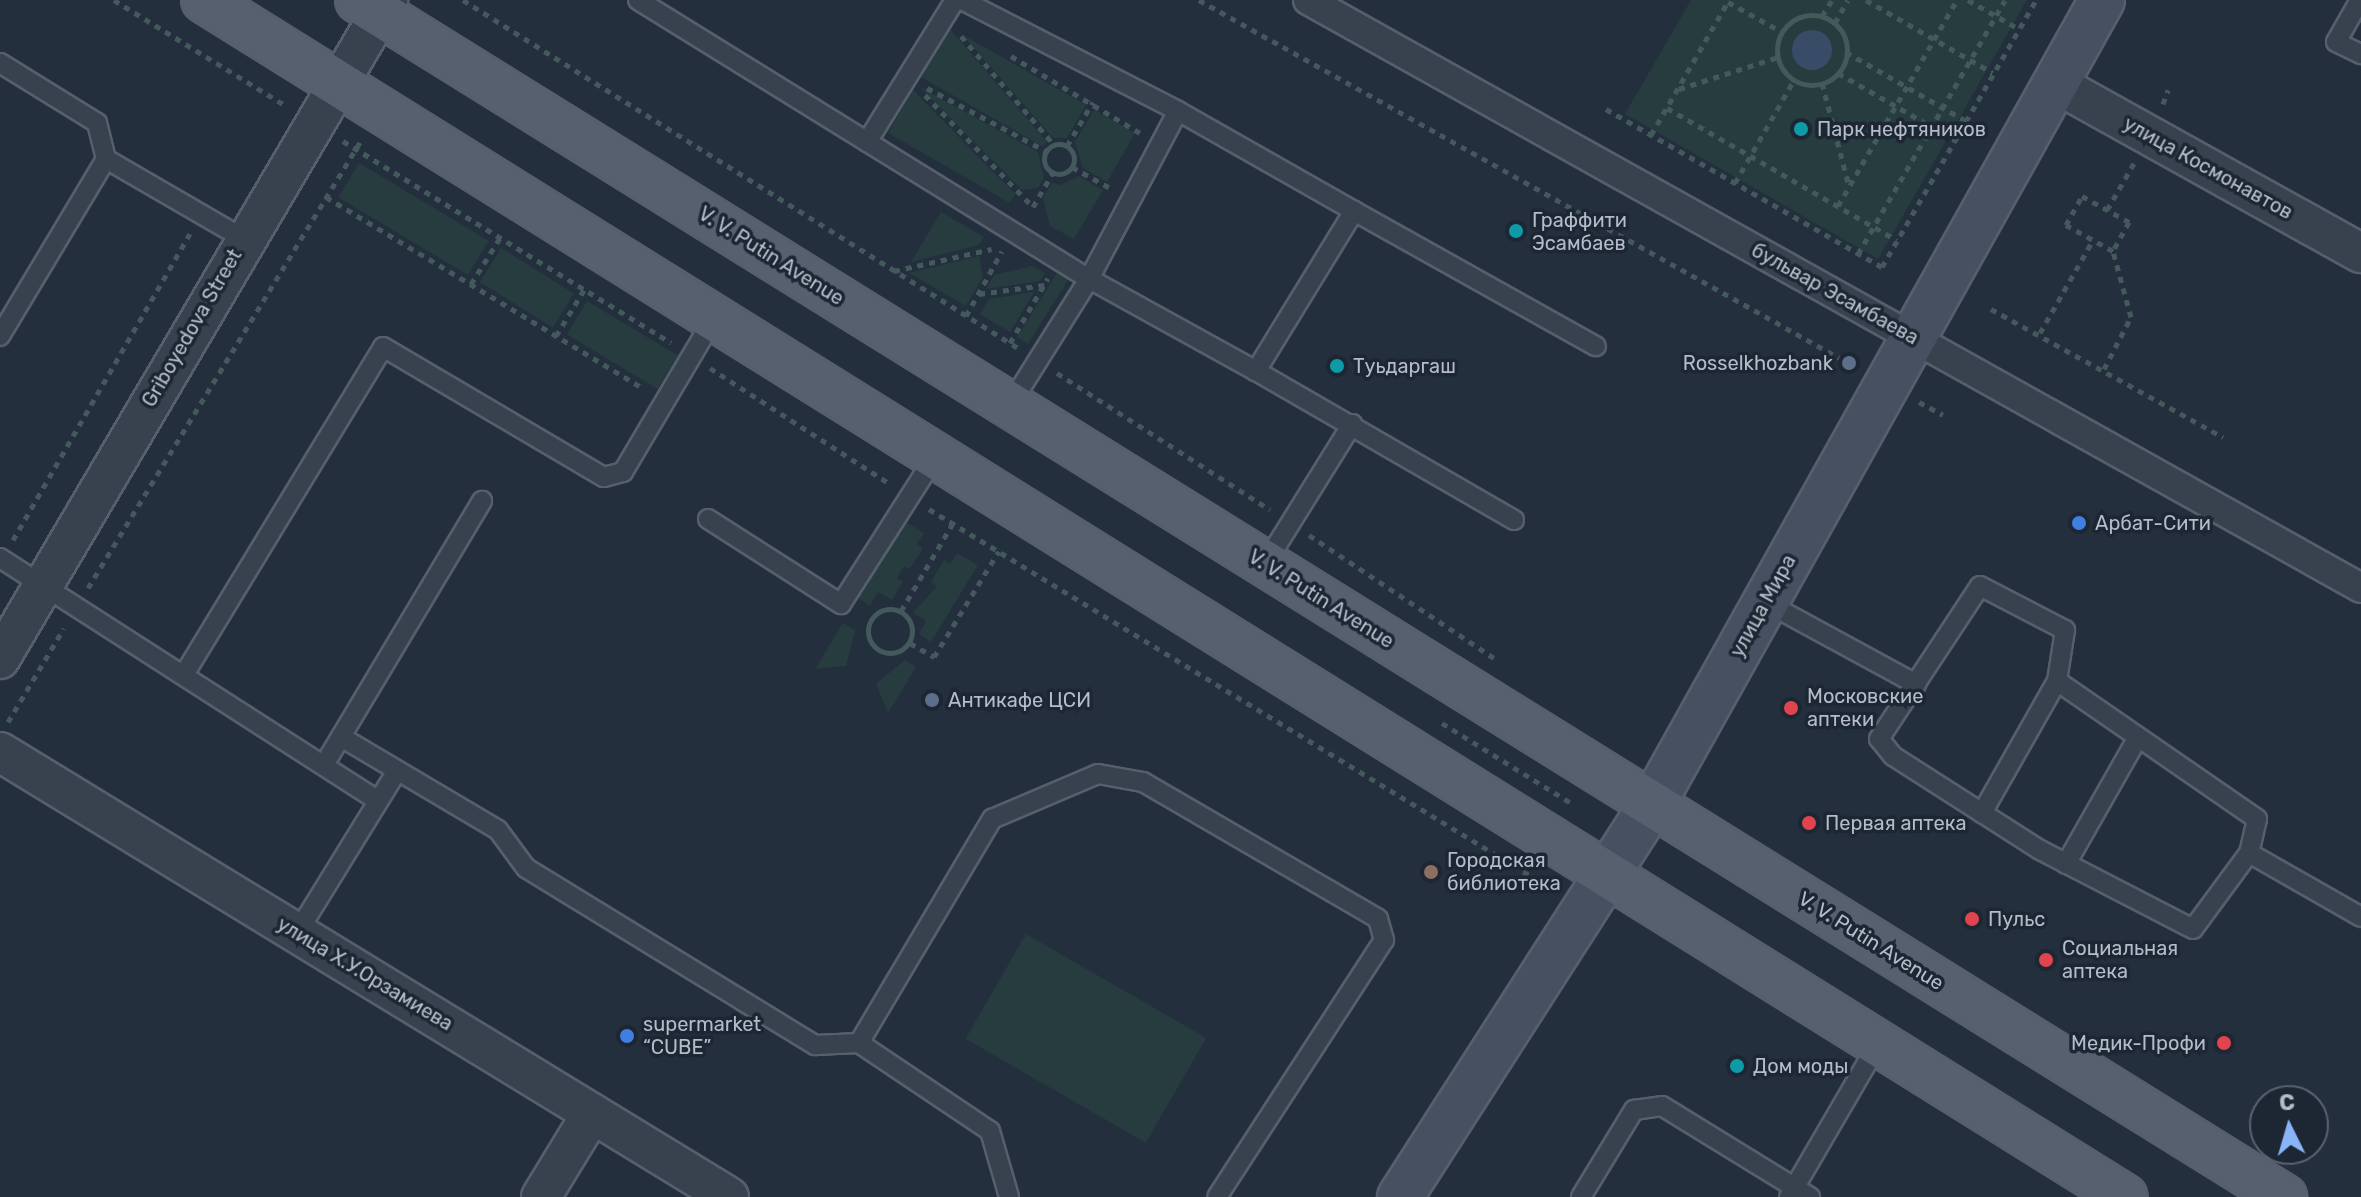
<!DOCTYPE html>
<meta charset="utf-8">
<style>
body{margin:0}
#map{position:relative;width:2361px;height:1197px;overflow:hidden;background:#242f3e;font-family:Rubik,sans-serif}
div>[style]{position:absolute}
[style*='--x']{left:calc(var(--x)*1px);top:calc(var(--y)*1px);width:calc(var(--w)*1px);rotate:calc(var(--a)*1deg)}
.green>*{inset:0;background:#263c3f;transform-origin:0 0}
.water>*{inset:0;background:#394c67}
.round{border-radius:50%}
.path>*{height:5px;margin-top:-2.5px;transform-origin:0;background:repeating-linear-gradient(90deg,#44595c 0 6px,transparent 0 12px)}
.path>.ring{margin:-2.5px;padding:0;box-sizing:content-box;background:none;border:5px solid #44595c;border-radius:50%}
.roads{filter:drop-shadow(2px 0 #565f6c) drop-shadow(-2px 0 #565f6c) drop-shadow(0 2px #565f6c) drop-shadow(0 -2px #565f6c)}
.service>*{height:18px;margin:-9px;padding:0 9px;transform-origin:9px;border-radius:9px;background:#38414e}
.pedestrian>*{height:28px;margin:-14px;padding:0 14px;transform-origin:14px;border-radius:14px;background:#38414e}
.minor>*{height:38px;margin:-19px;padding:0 19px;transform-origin:19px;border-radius:19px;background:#38414e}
.secondary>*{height:44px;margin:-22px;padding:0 22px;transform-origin:22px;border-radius:22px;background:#465061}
.primary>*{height:44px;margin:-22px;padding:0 22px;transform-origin:22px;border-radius:22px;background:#56606e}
.dots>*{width:22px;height:22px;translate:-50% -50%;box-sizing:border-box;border:4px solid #1d2633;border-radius:50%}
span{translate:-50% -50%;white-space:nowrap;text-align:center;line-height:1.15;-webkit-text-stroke:7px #1d2633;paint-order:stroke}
.poi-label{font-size:20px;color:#b4bcc9}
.left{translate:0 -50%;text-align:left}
.right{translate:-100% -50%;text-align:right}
.street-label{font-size:20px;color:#b4bcc9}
.north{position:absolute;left:2249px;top:1085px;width:80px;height:80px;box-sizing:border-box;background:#1d2633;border:2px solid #59626f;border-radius:50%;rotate:355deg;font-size:22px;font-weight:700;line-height:32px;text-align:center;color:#b4bcc9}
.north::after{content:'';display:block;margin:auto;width:28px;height:36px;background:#8ab4f8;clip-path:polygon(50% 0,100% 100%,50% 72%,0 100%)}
</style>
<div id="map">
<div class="green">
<div style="clip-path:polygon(1691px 0,2027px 0,1878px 259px,1625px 114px)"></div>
<div style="clip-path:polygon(949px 28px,1047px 142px,1042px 146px,921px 77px)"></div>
<div style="clip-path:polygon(963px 35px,1086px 105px,1067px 138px,1053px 138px)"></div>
<div style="clip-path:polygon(920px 87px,1038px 152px,1044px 178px,1038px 188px,1022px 190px)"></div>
<div style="clip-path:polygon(913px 90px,1015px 194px,1010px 203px,888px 133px)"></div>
<div style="clip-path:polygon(1094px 110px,1135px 133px,1107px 182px,1083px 168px,1075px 142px)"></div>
<div style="left:359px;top:163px;width:151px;height:40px;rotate:31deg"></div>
<div style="clip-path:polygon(1079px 176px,1103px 190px,1074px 239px,1050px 226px,1043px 197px,1052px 183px,1061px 185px)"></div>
<div style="clip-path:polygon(941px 212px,984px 237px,979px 245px,911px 262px)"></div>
<div style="left:501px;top:248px;width:86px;height:40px;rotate:32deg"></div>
<div style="clip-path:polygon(979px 256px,983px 277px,966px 306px,909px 273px)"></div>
<div style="clip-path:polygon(1032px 266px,1045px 273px,1040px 281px,986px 289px,994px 275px)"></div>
<div style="left:1059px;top:270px;width:13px;height:79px;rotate:32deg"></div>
<div style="clip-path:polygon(1034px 292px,1010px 332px,980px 314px,989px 299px)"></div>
<div style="left:587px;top:301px;width:106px;height:39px;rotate:31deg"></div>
<div style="clip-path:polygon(904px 521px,924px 533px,917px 544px,923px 548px,910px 569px,904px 566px,897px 578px,903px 582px,892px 600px,878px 592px,870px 606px,858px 598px)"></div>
<div style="clip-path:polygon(957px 553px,978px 565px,931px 642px,919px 634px,926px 621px,913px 613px,937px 586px,931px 582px,944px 560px,950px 564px)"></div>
<div style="clip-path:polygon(843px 623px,855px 630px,846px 666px,815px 669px)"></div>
<div style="clip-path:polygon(905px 660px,916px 667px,888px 713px,876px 684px)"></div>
<div style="left:1026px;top:934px;width:208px;height:121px;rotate:30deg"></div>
</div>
<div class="water">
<div class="round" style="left:1792px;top:30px;width:40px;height:40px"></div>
</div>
<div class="path">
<div style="--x:114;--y:0;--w:202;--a:31.6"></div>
<div style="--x:463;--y:0;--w:655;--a:32.09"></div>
<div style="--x:1199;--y:0;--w:750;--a:29.2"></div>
<div style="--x:1866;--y:0;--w:146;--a:29.9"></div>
<div style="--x:1968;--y:0;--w:59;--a:29.6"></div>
<div style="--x:1728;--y:2;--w:62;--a:29.1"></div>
<div class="ring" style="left:1777px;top:15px;width:65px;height:65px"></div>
<div style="--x:1822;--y:16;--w:19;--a:-58"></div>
<div style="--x:1835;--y:23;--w:26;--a:-61"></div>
<div style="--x:961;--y:36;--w:143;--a:49.5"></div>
<div style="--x:1846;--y:52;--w:138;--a:29.9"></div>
<div style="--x:1011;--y:56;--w:150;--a:30.8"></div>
<div style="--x:1838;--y:73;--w:135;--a:29.8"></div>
<div style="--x:1822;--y:83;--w:106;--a:75.3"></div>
<div style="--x:927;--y:88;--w:135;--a:27.9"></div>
<div style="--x:1679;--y:89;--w:104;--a:-17.9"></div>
<div style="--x:925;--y:95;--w:156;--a:46"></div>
<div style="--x:2163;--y:104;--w:15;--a:-70"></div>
<div style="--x:1667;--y:108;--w:265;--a:29.9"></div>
<div style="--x:1606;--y:109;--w:318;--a:29.8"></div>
<div style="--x:1882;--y:267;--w:308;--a:-60"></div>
<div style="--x:1651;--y:135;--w:156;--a:-60"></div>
<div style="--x:343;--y:141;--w:385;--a:31.6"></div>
<div class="ring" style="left:1044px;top:144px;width:25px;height:25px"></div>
<div style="--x:1067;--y:146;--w:51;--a:-59.4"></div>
<div style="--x:1072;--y:167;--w:43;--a:28.9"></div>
<div style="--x:1735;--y:183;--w:119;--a:-60.2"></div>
<div style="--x:2082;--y:196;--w:54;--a:29"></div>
<div style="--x:2129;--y:222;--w:33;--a:119"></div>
<div style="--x:2113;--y:251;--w:54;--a:-151"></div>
<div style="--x:2066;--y:225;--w:33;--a:-61"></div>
<div style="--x:326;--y:197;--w:371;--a:31.1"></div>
<div style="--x:1838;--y:206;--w:238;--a:-60"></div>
<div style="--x:1033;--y:207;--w:39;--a:-60"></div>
<div style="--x:2107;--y:210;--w:54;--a:-60.1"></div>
<div style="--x:1858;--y:254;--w:293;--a:-59.9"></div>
<div style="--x:894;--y:271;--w:100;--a:-12.7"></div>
<div style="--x:471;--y:284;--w:54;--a:-57.8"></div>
<div style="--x:979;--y:294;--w:66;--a:-7.9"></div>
<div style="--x:1991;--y:309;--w:265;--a:28.9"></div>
<div style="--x:966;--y:316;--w:74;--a:-61"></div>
<div style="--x:2040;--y:333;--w:107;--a:-60.3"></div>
<div style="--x:556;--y:336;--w:54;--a:-58.7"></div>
<div style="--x:1010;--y:343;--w:75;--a:-59.7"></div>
<div style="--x:710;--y:368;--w:214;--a:32.8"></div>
<div style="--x:2104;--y:369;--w:59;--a:-62.6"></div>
<div style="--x:2131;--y:317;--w:68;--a:-105.3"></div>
<div style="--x:1057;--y:373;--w:253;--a:32.7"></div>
<div style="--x:1919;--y:402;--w:27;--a:28"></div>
<div style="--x:929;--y:509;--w:703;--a:31.38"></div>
<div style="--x:1309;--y:535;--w:226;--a:33.6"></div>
<div style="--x:13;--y:540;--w:354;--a:-60"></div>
<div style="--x:88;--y:588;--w:526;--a:-58.61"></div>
<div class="ring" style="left:868px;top:609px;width:39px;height:39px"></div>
<div style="--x:901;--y:611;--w:102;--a:-59.4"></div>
<div style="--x:910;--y:643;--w:28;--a:30"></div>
<div style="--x:934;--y:657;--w:124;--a:-58.5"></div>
<div style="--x:8;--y:722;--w:109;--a:-59.2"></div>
<div style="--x:1442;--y:723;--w:155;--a:31.8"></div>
</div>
<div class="roads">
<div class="service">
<div style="--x:638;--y:0;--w:530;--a:31.74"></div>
<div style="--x:1089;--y:279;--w:149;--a:122.1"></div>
<div style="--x:962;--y:0;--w:243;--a:27.2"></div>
<div style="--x:1178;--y:111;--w:202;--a:29.6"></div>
<div style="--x:1354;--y:211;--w:188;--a:121.5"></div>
<div style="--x:1256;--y:371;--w:191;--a:-151.1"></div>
<div style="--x:1089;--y:279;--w:190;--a:-62.1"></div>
<div style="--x:2360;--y:0;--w:48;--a:119.7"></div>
<div style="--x:2336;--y:42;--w:28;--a:26"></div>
<div style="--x:0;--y:63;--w:114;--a:31.7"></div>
<div style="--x:97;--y:123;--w:37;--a:76"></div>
<div style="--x:106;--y:159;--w:160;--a:30.1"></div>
<div style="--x:867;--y:142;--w:167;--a:-58.2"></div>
<div style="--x:1354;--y:211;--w:277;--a:29.2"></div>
<div style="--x:0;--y:336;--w:206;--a:-59.1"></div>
<div style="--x:1256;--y:371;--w:298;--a:30"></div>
<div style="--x:708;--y:519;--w:158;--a:32.6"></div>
<div style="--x:841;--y:604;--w:174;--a:-57.4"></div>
<div style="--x:0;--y:558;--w:449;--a:32.7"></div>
<div style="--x:1265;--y:564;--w:165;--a:-58.1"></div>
<div style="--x:1765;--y:602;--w:172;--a:28.5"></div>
<div style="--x:185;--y:673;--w:381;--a:-58.7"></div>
<div style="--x:383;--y:347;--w:256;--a:30.5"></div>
<div style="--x:604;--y:477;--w:20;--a:-15"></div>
<div style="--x:623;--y:472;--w:179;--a:-59.4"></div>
<div style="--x:341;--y:737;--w:182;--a:30.6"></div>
<div style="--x:498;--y:830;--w:47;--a:53.6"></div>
<div style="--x:526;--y:868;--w:339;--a:31.5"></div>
<div style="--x:815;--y:1045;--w:44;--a:-2.6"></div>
<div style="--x:859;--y:1043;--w:158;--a:33.9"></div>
<div style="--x:990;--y:1131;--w:69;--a:73.9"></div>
<div style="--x:324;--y:765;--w:308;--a:-59.1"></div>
<div style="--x:1982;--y:813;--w:152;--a:-60.4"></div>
<div style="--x:2249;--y:853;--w:94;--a:126.4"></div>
<div style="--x:2193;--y:929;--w:172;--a:-152.7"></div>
<div style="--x:2040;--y:850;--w:174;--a:-147.4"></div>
<div style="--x:1893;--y:756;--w:22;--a:-129"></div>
<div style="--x:1879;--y:739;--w:183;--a:-56.6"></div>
<div style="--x:1980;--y:586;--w:96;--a:27.4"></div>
<div style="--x:2065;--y:630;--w:52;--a:98.9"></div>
<div style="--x:2057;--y:681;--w:243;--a:34.6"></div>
<div style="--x:2257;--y:819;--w:35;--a:103"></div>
<div style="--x:2249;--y:853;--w:129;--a:29.7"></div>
<div style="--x:2066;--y:864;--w:146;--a:-60.4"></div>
<div style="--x:297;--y:933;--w:190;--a:-58.3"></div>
<div style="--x:859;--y:1043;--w:261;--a:-59.3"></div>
<div style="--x:992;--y:819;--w:115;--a:-23"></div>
<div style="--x:1098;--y:774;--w:46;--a:10.1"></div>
<div style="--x:1143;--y:782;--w:272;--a:30.2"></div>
<div style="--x:1378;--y:919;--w:22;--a:74"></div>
<div style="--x:1384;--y:940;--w:306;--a:123"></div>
<div style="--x:1581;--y:1197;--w:102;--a:-58.7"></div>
<div style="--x:1634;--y:1110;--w:28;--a:-8"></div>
<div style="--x:1662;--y:1106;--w:174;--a:31.6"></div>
<div style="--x:1789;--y:1197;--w:177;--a:-59.8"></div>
</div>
<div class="pedestrian">
<div style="--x:1308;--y:0;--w:1206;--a:29.18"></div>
</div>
<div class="minor">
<div style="--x:2055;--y:83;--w:350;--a:29.1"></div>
<div style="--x:0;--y:659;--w:765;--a:-59.51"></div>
<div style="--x:0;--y:752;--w:854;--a:31.4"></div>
<div style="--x:541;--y:1197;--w:98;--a:-58.7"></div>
</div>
<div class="secondary">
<div style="--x:1400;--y:1197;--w:466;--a:-57.3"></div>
<div style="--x:1652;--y:805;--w:922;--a:-60.79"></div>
</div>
<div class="primary">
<div style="--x:204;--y:0;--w:2263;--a:31.93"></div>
<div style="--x:358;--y:0;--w:2268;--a:31.86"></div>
</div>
</div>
<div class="dots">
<div style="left:1801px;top:129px;background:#0f9aa8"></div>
<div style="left:1516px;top:231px;background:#0f9aa8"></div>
<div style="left:1849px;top:363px;background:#5c6f8a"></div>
<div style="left:1337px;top:366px;background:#0f9aa8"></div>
<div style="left:2079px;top:523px;background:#3f7fe0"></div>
<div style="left:932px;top:700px;background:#5c6f8a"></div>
<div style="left:1791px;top:708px;background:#e0444e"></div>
<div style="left:1809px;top:823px;background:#e0444e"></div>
<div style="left:1431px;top:872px;background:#8d6e63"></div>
<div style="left:1972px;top:919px;background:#e0444e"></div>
<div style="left:2046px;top:960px;background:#e0444e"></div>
<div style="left:627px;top:1036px;background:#3f7fe0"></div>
<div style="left:2224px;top:1043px;background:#e0444e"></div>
<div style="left:1737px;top:1066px;background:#0f9aa8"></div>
</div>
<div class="poi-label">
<span class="left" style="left:1817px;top:129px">Парк нефтяников</span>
<span class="left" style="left:1532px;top:232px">Граффити<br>Эсамбаев</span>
<span class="right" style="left:1833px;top:363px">Rosselkhozbank</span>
<span class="left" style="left:1353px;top:366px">Туьдаргаш</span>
<span class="left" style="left:2095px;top:523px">Арбат-Сити</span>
<span class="left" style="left:1807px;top:708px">Московские<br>аптеки</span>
<span class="left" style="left:948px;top:700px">Антикафе ЦСИ</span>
<span class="left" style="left:1825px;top:823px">Первая аптека</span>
<span class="left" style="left:1447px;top:872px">Городская<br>библиотека</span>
<span class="left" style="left:1988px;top:919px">Пульс</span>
<span class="left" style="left:2062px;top:960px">Социальная<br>аптека</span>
<span class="left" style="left:643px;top:1036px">supermarket<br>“CUBE”</span>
<span class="right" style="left:2206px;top:1043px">Медик-Профи</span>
<span class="left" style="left:1753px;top:1066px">Дом моды</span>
</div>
<div class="street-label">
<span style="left:2208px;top:168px;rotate:29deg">улица Космонавтов</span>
<span style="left:771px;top:256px;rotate:32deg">V. V. Putin Avenue</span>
<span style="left:1835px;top:294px;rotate:29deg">бульвар Эсамбаева</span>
<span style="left:192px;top:328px;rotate:-60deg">Griboyedova Street</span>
<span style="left:1321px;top:599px;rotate:32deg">V. V. Putin Avenue</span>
<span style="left:1763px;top:606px;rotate:-61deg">улица Мира</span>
<span style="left:1871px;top:941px;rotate:32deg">V. V. Putin Avenue</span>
<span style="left:365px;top:974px;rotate:31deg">улица Х.У.Орзамиева</span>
</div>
<div class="north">С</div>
</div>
